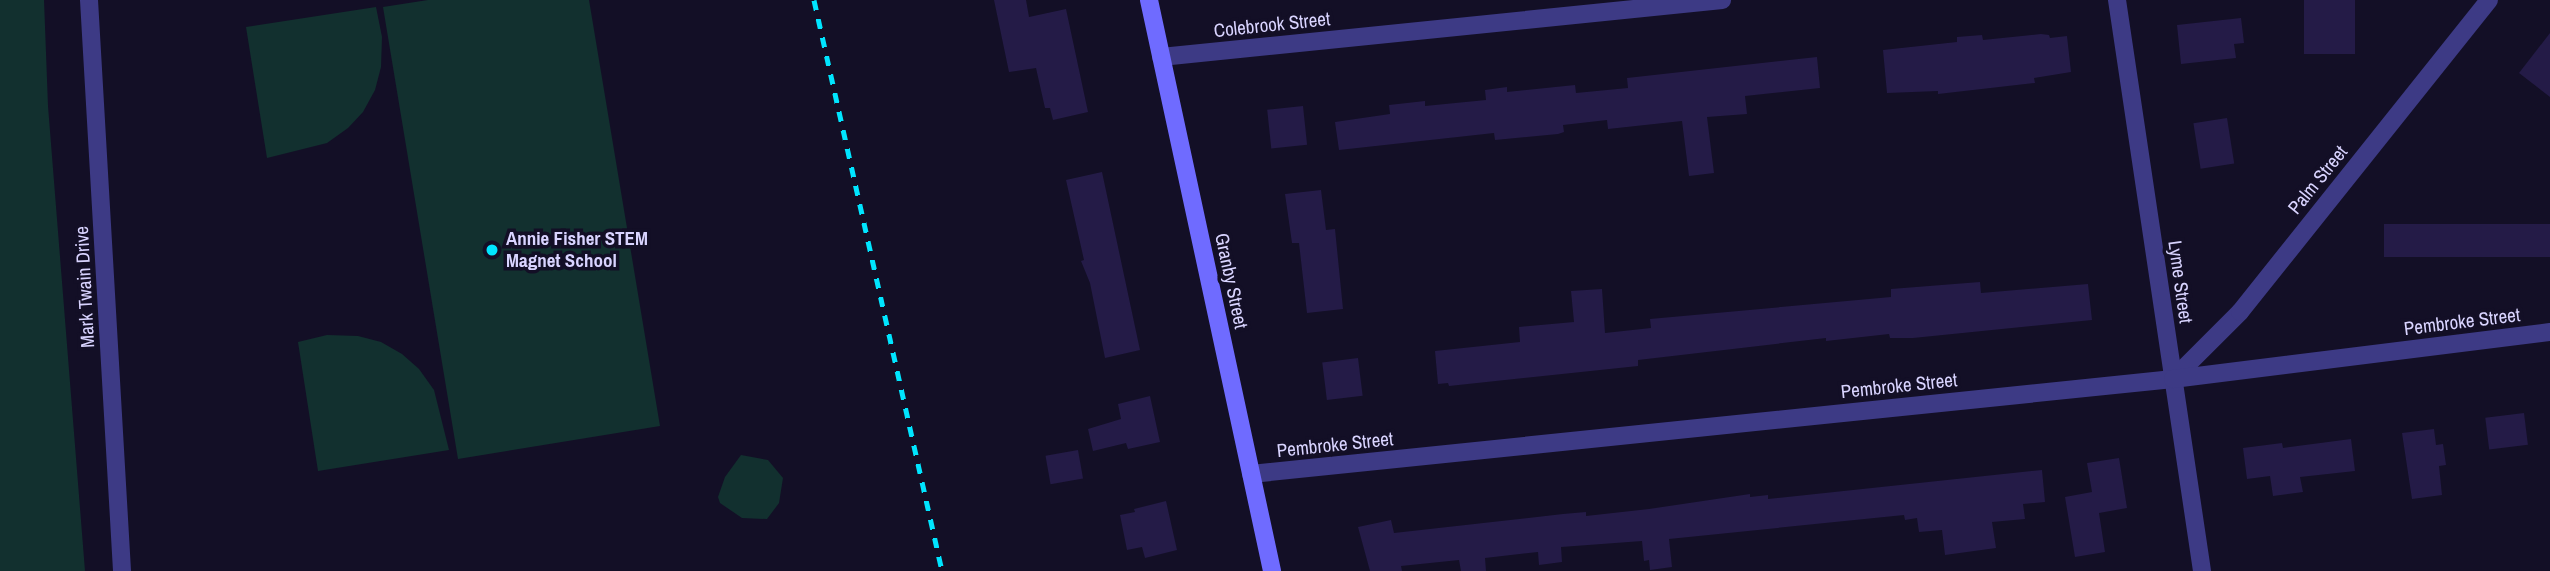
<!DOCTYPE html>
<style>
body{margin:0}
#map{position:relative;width:2550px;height:571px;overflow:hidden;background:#130f26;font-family:"Archivo Narrow",sans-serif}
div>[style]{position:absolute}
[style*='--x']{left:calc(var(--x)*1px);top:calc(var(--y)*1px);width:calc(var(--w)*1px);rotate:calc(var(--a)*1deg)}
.green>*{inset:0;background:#12302f}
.building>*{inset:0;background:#241b47;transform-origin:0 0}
.street>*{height:18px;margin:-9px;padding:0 9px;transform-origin:9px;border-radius:9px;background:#3d3a85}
.secondary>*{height:18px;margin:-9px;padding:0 9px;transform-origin:9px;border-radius:9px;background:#6f6bff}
.rail>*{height:5px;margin-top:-2.5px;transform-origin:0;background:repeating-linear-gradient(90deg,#00e5ff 0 10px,transparent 0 19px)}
.dots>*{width:19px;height:19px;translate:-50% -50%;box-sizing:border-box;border:4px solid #130f26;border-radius:50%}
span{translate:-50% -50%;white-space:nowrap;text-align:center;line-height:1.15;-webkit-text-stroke:7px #130f26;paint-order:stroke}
.street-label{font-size:19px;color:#d9d4ff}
.poi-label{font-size:19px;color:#d9d4ff;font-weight:700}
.left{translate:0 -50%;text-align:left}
</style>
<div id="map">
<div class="green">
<div style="clip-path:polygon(0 0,44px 0,48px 106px,85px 571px,0 571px)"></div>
<div style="clip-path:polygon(428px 0,589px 0,660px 426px,458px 459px,383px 7px)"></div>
<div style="clip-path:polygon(376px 7px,382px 37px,381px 67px,375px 90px,363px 112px,348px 128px,327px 143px,267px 158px,246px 27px)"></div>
<div style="clip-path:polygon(327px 335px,358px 336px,381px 342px,402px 354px,419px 369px,434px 390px,449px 450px,318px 471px,298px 342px)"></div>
<div style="clip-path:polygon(741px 455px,768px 460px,783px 478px,779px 503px,767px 519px,742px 518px,720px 503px,718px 497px,725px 477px)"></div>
</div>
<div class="building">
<div style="clip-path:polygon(994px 0,1026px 0,1029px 17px,1066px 9px,1088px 112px,1053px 120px,1050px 108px,1045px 108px,1036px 68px,1009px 72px)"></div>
<div style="left:2304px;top:0;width:51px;height:54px"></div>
<div style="clip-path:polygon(2241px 18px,2244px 43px,2234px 44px,2236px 58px,2181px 64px,2177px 25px)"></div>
<div style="clip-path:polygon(2550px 33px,2550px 97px,2519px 73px)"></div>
<div style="clip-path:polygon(2041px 34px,2049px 35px,2050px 38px,2067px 36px,2071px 72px,2034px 78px,2035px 83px,1938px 94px,1938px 91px,1887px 93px,1883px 50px,1957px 42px,1957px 37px,1982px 35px,1983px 40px)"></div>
<div style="clip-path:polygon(1817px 57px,1820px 88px,1745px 96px,1747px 114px,1707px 117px,1714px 173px,1689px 176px,1682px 121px,1608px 129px,1607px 120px,1563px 125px,1564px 132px,1558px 134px,1495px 140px,1494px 133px,1339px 150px,1335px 122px,1390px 114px,1389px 105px,1425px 101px,1425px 106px,1486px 100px,1485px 90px,1507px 87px,1507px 92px,1575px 85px,1576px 93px,1628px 88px,1627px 78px)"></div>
<div style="left:1303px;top:106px;width:39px;height:36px;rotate:84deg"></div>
<div style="left:2227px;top:118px;width:46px;height:34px;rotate:81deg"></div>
<div style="clip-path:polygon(1102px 172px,1140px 350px,1105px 358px,1090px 283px,1081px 261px,1084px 260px,1066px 180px)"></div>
<div style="clip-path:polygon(1321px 190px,1326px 230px,1335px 229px,1343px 309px,1307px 313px,1299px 243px,1292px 243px,1285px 194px)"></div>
<div style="left:2550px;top:224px;width:33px;height:166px;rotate:90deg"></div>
<div style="clip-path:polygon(1980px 282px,1981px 293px,2088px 284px,2092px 320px,1913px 338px,1890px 338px,1889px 334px,1826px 341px,1826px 338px,1638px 360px,1638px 366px,1449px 386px,1448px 383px,1438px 384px,1435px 351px,1520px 342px,1519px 327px,1574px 322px,1571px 291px,1602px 289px,1605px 333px,1651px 328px,1650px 319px,1891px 297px,1891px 289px)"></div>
<div style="left:1358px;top:358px;width:38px;height:36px;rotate:83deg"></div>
<div style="clip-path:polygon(1150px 396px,1160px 442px,1128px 449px,1126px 443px,1093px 451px,1088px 429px,1121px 419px,1118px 404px)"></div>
<div style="left:2524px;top:413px;width:32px;height:39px;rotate:83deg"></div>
<div style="clip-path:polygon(2434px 429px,2436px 445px,2443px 444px,2446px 465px,2439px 466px,2442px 495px,2412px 499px,2402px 433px)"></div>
<div style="clip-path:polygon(2351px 439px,2355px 471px,2300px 477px,2303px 492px,2273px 496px,2270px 476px,2247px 479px,2243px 448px,2282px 443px,2283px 448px)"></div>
<div style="left:1078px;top:450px;width:29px;height:33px;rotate:80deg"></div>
<div style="clip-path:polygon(2119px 458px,2127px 508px,2099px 513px,2105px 552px,2075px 557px,2065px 497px,2092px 492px,2087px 463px)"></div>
<div style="clip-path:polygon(2042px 470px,2045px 502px,2023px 504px,2025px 519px,1992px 522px,1996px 548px,1945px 555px,1942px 530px,1919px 532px,1917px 518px,1905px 520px,1904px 515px,1669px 539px,1672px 567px,1650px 570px,1649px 560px,1644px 561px,1642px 541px,1561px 547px,1562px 562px,1539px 565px,1538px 552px,1485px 558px,1486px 571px,1461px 571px,1459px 560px,1401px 566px,1402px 571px,1370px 571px,1358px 527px,1391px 520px,1394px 533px,1563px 514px,1586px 512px,1586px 516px,1649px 509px,1750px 494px,1750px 497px,1768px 495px,1768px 499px)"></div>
<div style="clip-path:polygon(1166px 501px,1177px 550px,1145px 558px,1142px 547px,1127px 550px,1120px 515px,1135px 512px,1134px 509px)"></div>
</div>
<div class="street">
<div style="--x:89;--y:0;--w:572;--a:86.69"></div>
<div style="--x:2117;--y:0;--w:577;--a:81.53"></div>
<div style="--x:1161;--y:57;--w:564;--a:-5.8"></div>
<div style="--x:2173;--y:379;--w:95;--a:-45"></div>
<div style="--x:2240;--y:312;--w:399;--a:-51.4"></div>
<div style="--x:1251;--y:474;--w:927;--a:-5.88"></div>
<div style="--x:2173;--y:379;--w:380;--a:-7.1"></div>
</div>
<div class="secondary">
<div style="--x:1149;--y:0;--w:584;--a:77.84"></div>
</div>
<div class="rail">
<div style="--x:814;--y:0;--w:585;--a:77.36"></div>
</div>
<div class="dots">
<div style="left:492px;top:250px;background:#00e5ff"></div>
</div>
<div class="street-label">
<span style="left:1272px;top:25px;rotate:-6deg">Colebrook Street</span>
<span style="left:2318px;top:180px;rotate:-51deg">Palm Street</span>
<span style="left:1231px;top:281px;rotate:78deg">Granby Street</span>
<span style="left:2180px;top:282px;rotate:82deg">Lyme Street</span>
<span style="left:85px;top:287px;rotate:-93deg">Mark Twain Drive</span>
<span style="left:2462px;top:322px;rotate:-7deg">Pembroke Street</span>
<span style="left:1899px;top:386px;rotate:-6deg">Pembroke Street</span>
<span style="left:1335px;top:445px;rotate:-6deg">Pembroke Street</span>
</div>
<div class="poi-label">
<span class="left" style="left:506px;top:250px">Annie Fisher STEM<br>Magnet School</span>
</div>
</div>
